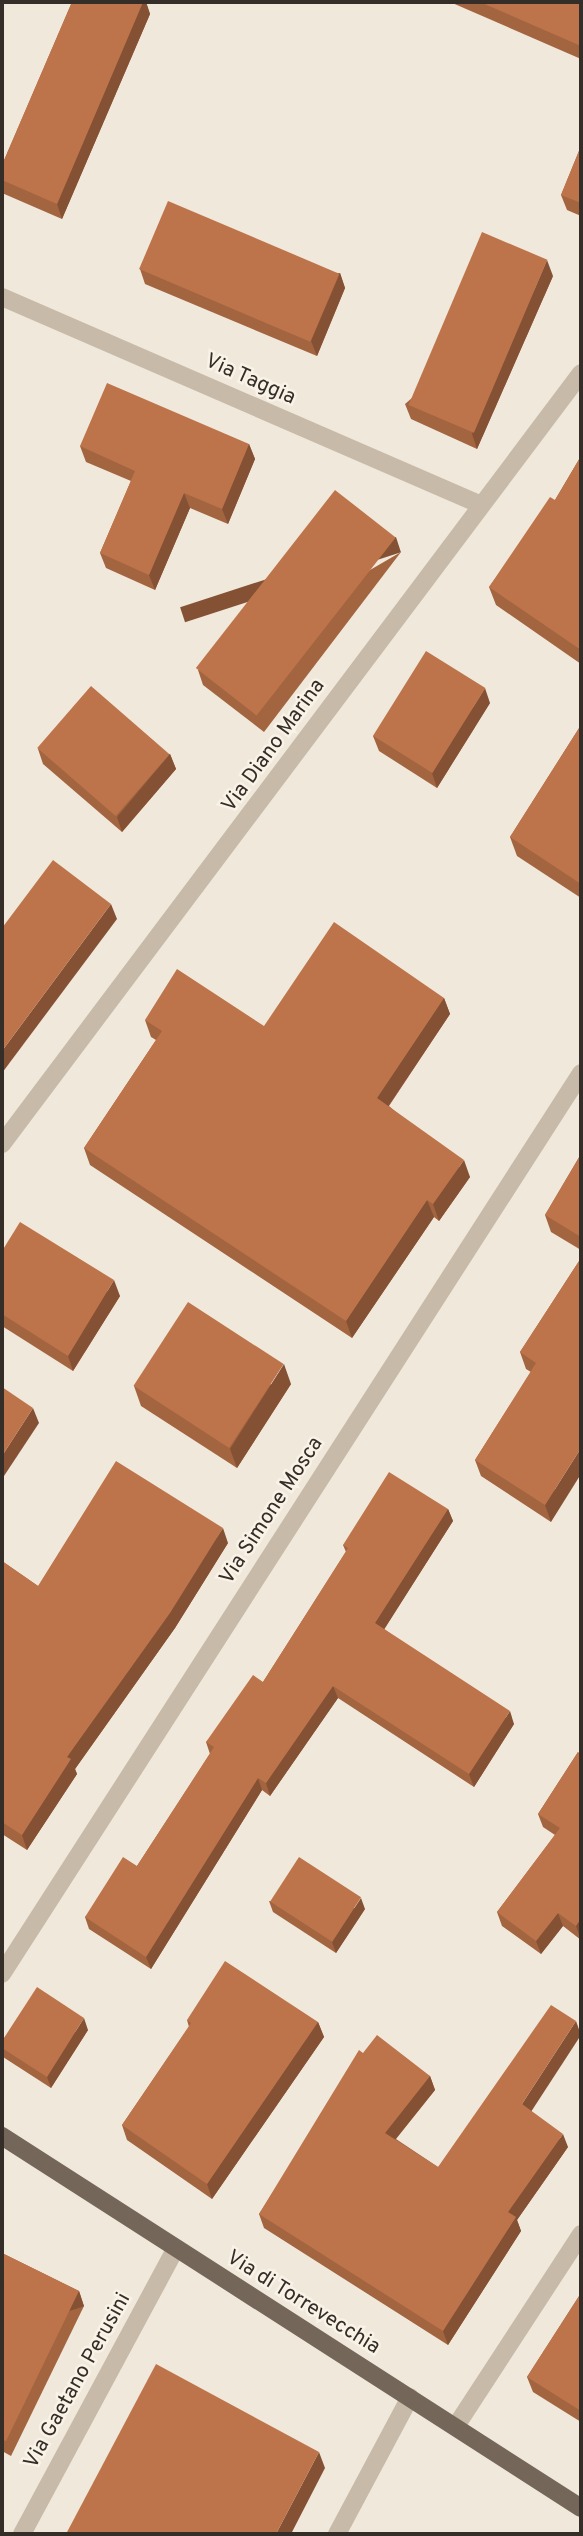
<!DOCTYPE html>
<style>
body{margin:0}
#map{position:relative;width:583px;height:2536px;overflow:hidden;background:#f0e8db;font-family:Overpass,sans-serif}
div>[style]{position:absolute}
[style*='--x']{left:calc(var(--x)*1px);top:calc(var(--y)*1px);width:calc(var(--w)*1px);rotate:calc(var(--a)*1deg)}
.minor>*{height:18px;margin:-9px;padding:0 9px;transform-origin:9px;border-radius:9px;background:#c7baa8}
.major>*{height:18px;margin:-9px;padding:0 9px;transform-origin:9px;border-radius:9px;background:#75665a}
.wall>*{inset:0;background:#a36440}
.shaded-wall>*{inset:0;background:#855134;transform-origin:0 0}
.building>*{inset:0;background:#be744b;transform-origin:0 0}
span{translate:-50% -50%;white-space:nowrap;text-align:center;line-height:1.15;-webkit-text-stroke:5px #f8f2e7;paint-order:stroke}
.street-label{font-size:21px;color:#342d28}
.frame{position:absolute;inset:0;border:4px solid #342d28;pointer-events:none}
</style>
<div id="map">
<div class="minor">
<div style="--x:2;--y:297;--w:520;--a:23.46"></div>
<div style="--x:2;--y:1144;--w:964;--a:-53.09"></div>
<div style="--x:2;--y:1974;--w:1071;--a:-57.27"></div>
<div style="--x:456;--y:2426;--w:229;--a:-56.9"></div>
<div style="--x:22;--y:2534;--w:323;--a:-61.7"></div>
<div style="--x:337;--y:2534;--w:155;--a:-61.9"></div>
</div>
<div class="major">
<div style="--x:2;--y:2136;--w:688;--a:32.72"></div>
</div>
<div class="wall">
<div style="clip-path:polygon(72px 2px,146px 2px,150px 14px,62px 219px,2px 193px,2px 165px)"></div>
<div style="clip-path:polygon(450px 2px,581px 2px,581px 59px)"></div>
<div style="clip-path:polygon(581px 146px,581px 216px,567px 210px,561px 195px)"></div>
<div style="clip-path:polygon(140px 269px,340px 273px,345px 288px,317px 356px,145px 284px)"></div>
<div style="clip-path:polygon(553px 276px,477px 449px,411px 419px,405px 404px)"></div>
<div style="clip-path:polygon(249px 444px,255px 459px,228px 524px,190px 508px,155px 590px,106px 568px,100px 553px,131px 481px,86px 462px,80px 446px)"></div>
<div style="clip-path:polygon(581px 456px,581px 664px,496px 605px,489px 587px,555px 500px)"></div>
<div style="clip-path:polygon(401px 552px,264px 732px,203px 685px,198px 670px)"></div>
<div style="clip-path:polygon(490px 703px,437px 788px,379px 751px,373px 736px)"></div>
<div style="clip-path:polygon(581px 725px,581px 898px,517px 856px,510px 837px)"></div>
<div style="clip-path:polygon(38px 749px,170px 754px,176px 769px,122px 832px,43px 764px)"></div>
<div style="clip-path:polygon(444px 998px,450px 1014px,389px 1106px,470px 1177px,439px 1221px,434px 1217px,352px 1338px,90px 1165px,84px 1148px,156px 1040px,151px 1037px,145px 1020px,264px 1026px)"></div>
<div style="clip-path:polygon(581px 1154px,581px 1250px,551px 1232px,545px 1215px)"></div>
<div style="clip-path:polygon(2px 1251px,120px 1296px,73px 1371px,2px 1326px)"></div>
<div style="clip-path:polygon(581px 1258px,551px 1522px,481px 1476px,475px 1460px,531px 1372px,526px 1369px,520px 1352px)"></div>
<div style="clip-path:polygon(291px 1384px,237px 1468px,141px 1406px,134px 1386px)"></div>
<div style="clip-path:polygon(448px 1509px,453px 1521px,384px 1629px,514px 1724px,474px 1787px,338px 1698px,270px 1796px,262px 1790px,151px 1969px,89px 1929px,85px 1917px,137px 1866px,210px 1754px,206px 1742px,263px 1682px,346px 1552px,343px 1545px)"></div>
<div style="clip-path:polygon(228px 1543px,175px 1628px,75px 1769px,77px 1774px,27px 1850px,2px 1834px,2px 1561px,38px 1586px)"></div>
<div style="clip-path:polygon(578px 1752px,581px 1940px,563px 1926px,541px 1954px,502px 1926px,497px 1912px,555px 1835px,543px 1827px,538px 1814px)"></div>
<div style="clip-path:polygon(269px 1901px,365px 1909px,336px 1953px,273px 1912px)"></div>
<div style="clip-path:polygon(187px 2020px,318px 2022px,324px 2037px,212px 2199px,127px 2140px,122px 2125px,189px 2027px)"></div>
<div style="clip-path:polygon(88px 2030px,51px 2088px,3px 2057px,2px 2055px,2px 2041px)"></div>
<div style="clip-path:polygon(363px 2053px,430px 2076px,435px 2090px,396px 2139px,438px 2167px,531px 2111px,568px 2147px,517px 2220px,521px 2231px,448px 2345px,264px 2228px,259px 2214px)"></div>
<div style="clip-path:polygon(2px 2253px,79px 2291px,84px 2306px,11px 2456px,2px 2451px)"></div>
<div style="clip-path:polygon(581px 2293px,581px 2422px,533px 2392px,527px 2377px)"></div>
</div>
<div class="shaded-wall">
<div style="clip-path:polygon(143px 2px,146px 2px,150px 14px,62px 219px,57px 204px)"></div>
<div style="clip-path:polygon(547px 260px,553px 276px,477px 449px,472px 434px)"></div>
<div style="clip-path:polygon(340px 273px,345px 288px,317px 356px,311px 341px)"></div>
<div style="clip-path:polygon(249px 444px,255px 459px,228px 524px,222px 509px)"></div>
<div style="clip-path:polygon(184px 493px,190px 508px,155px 590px,149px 575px)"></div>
<div style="left:396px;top:537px;width:16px;height:227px;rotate:72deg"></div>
<div style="clip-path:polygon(485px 688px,490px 703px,437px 788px,432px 773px)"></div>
<div style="clip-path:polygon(170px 754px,176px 769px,122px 832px,117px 817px)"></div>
<div style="clip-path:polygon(111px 904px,117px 919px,2px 1073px,2px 1051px)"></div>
<div style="clip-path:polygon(444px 998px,450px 1014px,383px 1114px,377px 1098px)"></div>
<div style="clip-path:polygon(464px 1160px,470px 1177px,439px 1221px,433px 1204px)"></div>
<div style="clip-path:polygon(427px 1200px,434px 1217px,352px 1338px,346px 1321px)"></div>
<div style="clip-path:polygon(114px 1280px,120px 1296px,73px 1371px,68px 1356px)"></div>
<div style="clip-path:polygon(284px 1364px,291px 1384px,237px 1468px,230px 1449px)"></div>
<div style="clip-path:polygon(33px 1408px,39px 1423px,2px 1479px,2px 1456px)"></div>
<div style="clip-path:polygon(581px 1448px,581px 1474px,551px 1522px,545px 1505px)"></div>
<div style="clip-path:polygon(448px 1509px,453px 1521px,380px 1636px,375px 1623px)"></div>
<div style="clip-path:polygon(223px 1528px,228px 1543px,175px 1628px,75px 1769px,77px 1774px,27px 1850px,22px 1835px,67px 1757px)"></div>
<div style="clip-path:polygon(333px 1686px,338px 1698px,270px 1796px,266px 1783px)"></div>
<div style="clip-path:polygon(510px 1711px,514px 1724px,474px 1787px,469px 1774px)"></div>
<div style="clip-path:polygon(258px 1778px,262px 1790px,151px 1969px,146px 1957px)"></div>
<div style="clip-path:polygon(361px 1898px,365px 1909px,336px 1953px,332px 1942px)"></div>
<div style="clip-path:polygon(558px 1913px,563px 1926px,541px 1954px,536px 1941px)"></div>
<div style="clip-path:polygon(581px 1918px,581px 1940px,576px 1926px)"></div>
<div style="clip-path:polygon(84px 2018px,88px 2030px,51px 2088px,47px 2077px)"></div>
<div style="clip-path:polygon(576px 2021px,581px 2035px,527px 2118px,522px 2104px)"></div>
<div style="clip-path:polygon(318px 2022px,324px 2037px,212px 2199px,207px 2184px)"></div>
<div style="clip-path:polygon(430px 2076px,435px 2090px,390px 2146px,385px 2133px)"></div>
<div style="clip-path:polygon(563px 2134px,568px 2147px,517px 2220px,521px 2231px,448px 2345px,443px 2331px,508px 2212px)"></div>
<div style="left:79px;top:2291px;width:16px;height:167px;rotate:72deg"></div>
<div style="clip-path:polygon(319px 2452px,325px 2468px,291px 2534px,276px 2534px)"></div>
</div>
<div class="building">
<div style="clip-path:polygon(72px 2px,143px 2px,57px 204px,2px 180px,2px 165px)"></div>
<div style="clip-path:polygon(480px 2px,581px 2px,581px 46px)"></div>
<div style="clip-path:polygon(581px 146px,581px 203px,561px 195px)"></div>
<div style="left:168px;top:201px;width:186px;height:74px;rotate:23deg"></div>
<div style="left:482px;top:232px;width:71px;height:188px;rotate:23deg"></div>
<div style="clip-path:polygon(107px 383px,249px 444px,222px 509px,184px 493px,149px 575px,100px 553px,135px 471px,80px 446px)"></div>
<div style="clip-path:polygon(581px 456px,581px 650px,489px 587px,550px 497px,555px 500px)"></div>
<div style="left:335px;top:490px;width:77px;height:226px;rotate:38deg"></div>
<div style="left:426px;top:651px;width:70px;height:100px;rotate:32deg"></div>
<div style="left:91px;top:686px;width:104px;height:82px;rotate:41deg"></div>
<div style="clip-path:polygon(581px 725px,581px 884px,510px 837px)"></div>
<div style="clip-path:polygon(53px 860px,111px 904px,2px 1051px,2px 928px)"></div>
<div style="clip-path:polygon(334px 922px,444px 998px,377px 1098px,464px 1160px,433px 1204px,427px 1200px,346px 1321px,84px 1148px,162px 1031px,145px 1020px,177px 969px,264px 1026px)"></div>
<div style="clip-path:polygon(581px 1154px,581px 1237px,545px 1215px)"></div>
<div style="clip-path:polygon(20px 1222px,114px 1280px,68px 1356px,2px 1314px,2px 1251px)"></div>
<div style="clip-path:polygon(581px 1258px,581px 1448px,545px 1505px,475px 1460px,536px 1363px,520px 1352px)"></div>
<div style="left:188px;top:1302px;width:114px;height:100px;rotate:33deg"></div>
<div style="clip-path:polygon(2px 1387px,33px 1408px,2px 1456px)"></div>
<div style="clip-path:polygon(116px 1461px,223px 1528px,170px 1613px,67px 1757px,71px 1759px,22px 1835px,2px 1822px,2px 1561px,38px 1586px)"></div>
<div style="clip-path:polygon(389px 1472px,448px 1509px,375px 1623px,510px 1711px,469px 1774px,333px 1686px,266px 1783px,258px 1778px,146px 1957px,85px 1917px,123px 1857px,137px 1866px,214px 1747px,206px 1742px,253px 1675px,263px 1682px,348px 1548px,343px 1545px)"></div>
<div style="clip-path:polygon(578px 1752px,581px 1754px,581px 1918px,576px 1926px,558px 1913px,536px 1941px,497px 1912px,560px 1828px,538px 1814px)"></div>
<div style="left:299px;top:1857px;width:74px;height:53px;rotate:33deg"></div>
<div style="clip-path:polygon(225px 1961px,318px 2022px,207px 2184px,122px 2125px,191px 2023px,187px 2020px)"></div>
<div style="clip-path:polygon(37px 1987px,84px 2018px,47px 2077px,2px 2048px,2px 2041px)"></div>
<div style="clip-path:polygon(551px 2005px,576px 2021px,522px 2104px,563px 2134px,508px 2212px,516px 2217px,443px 2331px,259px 2214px,359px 2050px,363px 2053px,377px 2035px,430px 2076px,385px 2133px,438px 2167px)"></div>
<div style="clip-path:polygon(2px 2253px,79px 2291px,6px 2441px,2px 2439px)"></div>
<div style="clip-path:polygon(581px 2293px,581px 2411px,527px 2377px)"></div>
<div style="clip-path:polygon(156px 2364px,319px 2452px,276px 2534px,66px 2534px)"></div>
</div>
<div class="street-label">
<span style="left:250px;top:380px;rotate:24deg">Via Taggia</span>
<span style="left:274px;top:746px;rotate:-54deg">Via Diano Marina</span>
<span style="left:272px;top:1511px;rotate:-57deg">Via Simone Mosca</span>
<span style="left:303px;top:2303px;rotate:32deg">Via di Torrevecchia</span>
<span style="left:78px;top:2381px;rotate:-61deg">Via Gaetano Perusini</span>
</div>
<div class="frame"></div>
</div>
